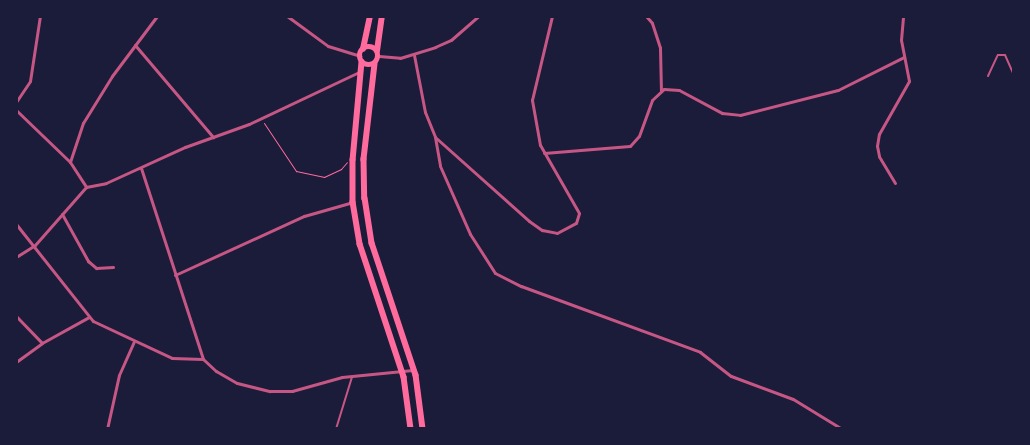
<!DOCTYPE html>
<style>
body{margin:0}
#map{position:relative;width:1030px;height:445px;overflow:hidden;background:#1b1b3a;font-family:"Source Sans 3",sans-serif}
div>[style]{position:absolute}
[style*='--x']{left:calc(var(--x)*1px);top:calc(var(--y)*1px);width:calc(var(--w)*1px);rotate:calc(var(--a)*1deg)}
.path>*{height:1px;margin:-0.5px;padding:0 0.5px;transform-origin:0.5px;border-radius:0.5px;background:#ff6b9d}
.service>*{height:2px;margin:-1px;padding:0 1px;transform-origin:1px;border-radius:1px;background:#c65784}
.minor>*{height:3px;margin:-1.5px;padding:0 1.5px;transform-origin:1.5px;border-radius:1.5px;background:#c65784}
.primary>*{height:5.5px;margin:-2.75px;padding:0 2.75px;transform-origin:2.75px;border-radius:2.75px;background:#ff6b9d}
.primary>.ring{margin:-2.75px;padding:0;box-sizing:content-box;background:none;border:5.5px solid #ff6b9d;border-radius:50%}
span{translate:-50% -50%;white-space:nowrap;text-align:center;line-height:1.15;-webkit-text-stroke:5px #1b1b3a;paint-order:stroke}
.frame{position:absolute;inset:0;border:18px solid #1b1b3a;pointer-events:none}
</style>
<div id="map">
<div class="path">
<div style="--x:264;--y:123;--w:58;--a:56.3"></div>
<div style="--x:296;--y:171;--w:29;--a:12"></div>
<div style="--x:324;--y:177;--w:19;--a:-25"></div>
<div style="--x:341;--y:169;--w:9;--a:-49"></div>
</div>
<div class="service">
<div style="--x:988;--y:76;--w:23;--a:-65"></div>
<div style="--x:998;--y:55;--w:7;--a:0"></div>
<div style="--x:1005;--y:55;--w:22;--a:66"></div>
<div style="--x:336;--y:429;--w:54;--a:-72.9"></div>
<div style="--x:681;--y:429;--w:24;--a:0"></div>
</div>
<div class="minor">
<div style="--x:287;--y:16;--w:51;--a:36.2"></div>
<div style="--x:328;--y:46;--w:34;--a:17"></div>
<div style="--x:646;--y:16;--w:9;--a:49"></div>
<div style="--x:652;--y:23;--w:26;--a:72"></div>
<div style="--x:660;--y:48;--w:43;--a:88.7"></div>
<div style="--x:135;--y:45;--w:121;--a:49.7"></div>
<div style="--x:414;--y:55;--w:58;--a:79.1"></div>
<div style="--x:425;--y:112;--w:27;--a:68"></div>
<div style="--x:435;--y:137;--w:126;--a:41.8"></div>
<div style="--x:529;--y:221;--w:16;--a:35"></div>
<div style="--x:542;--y:230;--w:15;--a:11"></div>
<div style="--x:557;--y:233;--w:21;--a:-28"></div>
<div style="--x:576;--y:223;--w:10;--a:-73"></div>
<div style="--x:579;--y:213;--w:78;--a:-119.8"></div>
<div style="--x:540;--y:145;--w:46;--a:-100.1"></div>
<div style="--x:532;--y:100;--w:86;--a:-76.6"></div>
<div style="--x:379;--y:56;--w:21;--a:5"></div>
<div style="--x:400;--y:58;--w:37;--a:-17"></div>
<div style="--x:435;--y:47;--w:17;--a:-24"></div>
<div style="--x:451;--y:40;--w:37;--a:-41"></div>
<div style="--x:16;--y:102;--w:25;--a:-56"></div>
<div style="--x:30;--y:81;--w:66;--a:-81.3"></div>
<div style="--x:16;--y:110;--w:75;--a:43.9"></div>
<div style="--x:70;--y:162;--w:30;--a:57"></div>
<div style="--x:435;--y:137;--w:29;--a:80"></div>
<div style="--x:440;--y:166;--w:74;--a:66.2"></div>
<div style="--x:470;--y:234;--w:46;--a:57.3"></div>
<div style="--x:495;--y:273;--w:29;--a:27"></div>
<div style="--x:521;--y:286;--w:191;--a:20.2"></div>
<div style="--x:700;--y:352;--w:39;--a:38"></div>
<div style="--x:731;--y:376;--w:66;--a:20.4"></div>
<div style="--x:793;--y:399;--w:57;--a:31.5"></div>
<div style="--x:544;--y:153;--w:86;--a:-4.7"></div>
<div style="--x:630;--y:146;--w:13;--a:-48"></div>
<div style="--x:639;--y:136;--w:38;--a:-70"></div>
<div style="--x:652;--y:100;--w:16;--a:-43"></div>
<div style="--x:664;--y:89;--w:15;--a:4"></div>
<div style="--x:679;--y:90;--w:49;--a:28.1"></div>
<div style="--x:722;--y:113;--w:18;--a:6"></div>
<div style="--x:740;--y:115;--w:101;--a:-14.3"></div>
<div style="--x:838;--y:90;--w:74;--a:-26.6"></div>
<div style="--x:70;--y:162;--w:41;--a:-71.6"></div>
<div style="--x:83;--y:123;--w:55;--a:-58.3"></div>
<div style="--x:112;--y:76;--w:75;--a:-53.1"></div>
<div style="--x:141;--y:168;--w:201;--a:72"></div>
<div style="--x:895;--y:183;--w:31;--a:-121"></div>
<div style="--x:879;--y:156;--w:10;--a:-101"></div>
<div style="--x:877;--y:146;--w:12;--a:-81"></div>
<div style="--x:879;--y:134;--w:61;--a:-60.5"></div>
<div style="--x:909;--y:81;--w:42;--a:-101"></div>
<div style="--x:901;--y:40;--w:24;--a:-85"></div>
<div style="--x:62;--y:214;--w:54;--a:61"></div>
<div style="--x:88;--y:261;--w:11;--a:41"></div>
<div style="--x:96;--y:268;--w:17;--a:-3"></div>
<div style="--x:16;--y:224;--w:124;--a:51.6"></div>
<div style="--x:93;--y:321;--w:87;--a:25.1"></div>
<div style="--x:172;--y:358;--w:31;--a:2"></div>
<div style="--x:203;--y:359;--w:18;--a:43"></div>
<div style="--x:216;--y:371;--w:24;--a:30"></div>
<div style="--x:237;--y:383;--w:34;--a:14"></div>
<div style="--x:270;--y:391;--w:22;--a:0"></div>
<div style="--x:292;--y:391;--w:52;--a:-15.6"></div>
<div style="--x:342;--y:377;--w:71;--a:-5.6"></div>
<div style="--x:16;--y:257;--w:22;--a:-32"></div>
<div style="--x:35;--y:245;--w:77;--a:-48.7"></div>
<div style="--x:86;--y:187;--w:20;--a:-11"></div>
<div style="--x:106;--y:183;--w:87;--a:-24.5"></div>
<div style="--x:185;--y:147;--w:68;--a:-19.8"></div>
<div style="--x:249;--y:124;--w:124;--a:-25.3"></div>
<div style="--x:175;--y:275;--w:142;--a:-24.6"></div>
<div style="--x:304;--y:216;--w:51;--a:-15.9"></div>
<div style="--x:16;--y:316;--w:37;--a:46"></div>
<div style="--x:16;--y:362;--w:32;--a:-36"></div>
<div style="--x:42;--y:343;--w:54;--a:-29"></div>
<div style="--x:107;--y:429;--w:55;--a:-77.5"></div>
<div style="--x:119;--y:375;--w:36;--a:-66"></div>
</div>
<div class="primary">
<div class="ring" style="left:360px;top:47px;width:12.5px;height:12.5px"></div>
<div style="--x:363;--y:49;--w:34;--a:-78"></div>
<div style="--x:377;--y:51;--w:35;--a:-82"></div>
<div style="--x:362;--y:62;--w:98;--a:95.2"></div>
<div style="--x:353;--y:160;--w:42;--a:90"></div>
<div style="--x:353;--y:202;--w:43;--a:80.5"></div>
<div style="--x:360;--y:244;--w:140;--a:71.7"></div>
<div style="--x:404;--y:377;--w:52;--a:82.3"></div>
<div style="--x:375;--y:64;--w:96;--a:96.6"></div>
<div style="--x:364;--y:159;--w:39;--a:89"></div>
<div style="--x:365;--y:198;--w:46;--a:81.2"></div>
<div style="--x:372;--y:243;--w:139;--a:71.6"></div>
<div style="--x:416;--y:375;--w:54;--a:82.6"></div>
</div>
<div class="frame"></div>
</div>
